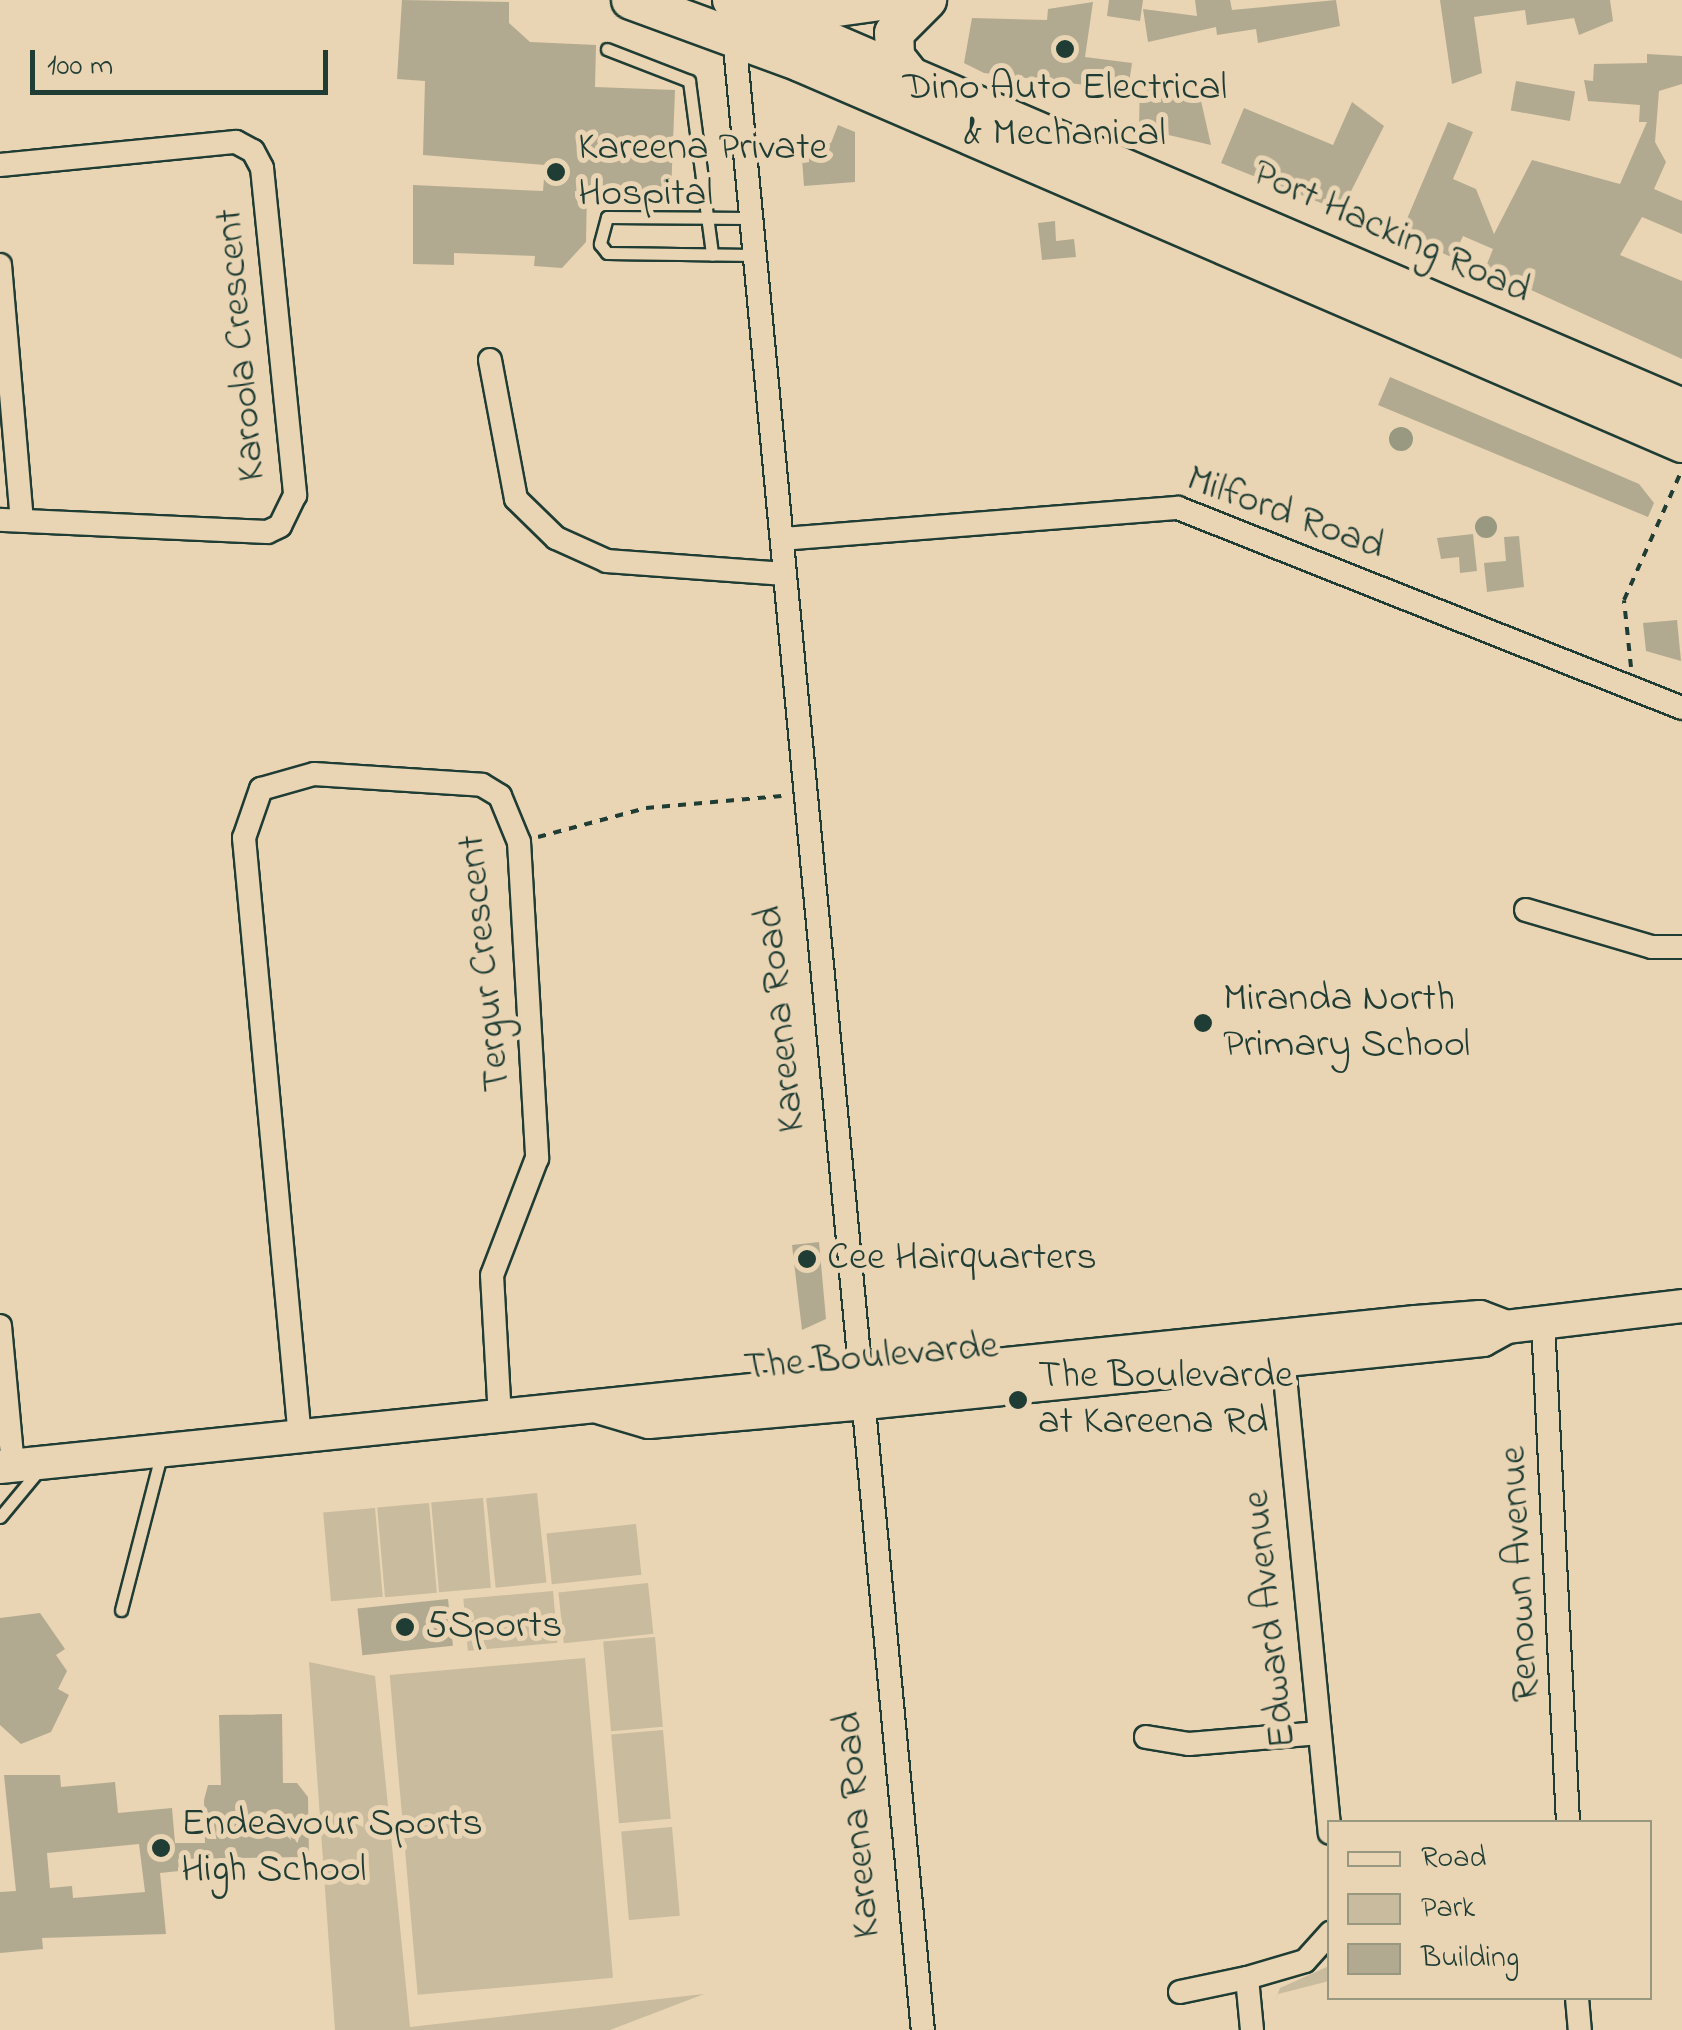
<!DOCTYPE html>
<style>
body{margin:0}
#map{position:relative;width:1682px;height:2030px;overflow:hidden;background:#e9d4b3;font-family:"Indie Flower",sans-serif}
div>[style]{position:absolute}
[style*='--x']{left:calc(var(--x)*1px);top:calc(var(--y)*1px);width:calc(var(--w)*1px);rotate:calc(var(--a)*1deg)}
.green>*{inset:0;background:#c8bb9e;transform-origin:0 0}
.water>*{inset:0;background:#999981}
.round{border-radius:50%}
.building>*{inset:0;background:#b2aa90;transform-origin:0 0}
.path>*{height:4px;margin-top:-2px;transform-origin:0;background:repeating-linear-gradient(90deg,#1f3d34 0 8px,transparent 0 16px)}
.roads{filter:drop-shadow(2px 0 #1f3d34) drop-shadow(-2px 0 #1f3d34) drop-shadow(0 2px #1f3d34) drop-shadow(0 -2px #1f3d34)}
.service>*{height:11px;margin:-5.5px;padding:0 5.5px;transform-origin:5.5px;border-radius:5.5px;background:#e9d4b3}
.minor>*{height:22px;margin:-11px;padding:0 11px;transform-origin:11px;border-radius:11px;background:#e9d4b3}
.secondary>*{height:32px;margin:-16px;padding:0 16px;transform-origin:16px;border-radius:16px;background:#e9d4b3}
.primary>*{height:38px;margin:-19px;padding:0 19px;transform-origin:19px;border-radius:19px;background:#e9d4b3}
.dots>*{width:28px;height:28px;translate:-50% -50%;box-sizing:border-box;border:5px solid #e9d4b3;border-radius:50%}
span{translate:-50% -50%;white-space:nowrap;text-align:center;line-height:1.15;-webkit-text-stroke:10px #e9d4b3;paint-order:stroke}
.poi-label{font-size:40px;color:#1f3d34}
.left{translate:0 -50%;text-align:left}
.street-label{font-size:40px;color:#1f3d34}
.legend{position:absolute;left:1327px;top:1820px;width:325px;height:180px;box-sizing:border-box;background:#e9d4b3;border:2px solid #989880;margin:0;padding:12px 18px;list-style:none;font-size:30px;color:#1f3d34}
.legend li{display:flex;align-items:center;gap:20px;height:50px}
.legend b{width:50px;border:2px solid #989880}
.scale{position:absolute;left:30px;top:50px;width:298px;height:45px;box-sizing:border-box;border:5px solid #1f3d34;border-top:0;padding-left:12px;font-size:30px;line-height:35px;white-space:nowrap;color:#1f3d34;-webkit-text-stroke:8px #e9d4b3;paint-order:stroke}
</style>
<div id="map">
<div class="green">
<div style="left:537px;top:1493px;width:90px;height:51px;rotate:84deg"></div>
<div style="left:483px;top:1498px;width:90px;height:52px;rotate:85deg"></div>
<div style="left:429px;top:1503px;width:90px;height:52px;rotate:85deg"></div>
<div style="left:375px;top:1508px;width:89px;height:52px;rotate:85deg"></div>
<div style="left:636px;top:1524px;width:51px;height:90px;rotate:84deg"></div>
<div style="left:648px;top:1583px;width:51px;height:90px;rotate:84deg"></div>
<div style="left:553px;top:1591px;width:52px;height:90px;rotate:85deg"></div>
<div style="left:655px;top:1637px;width:90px;height:52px;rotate:85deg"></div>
<div style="left:585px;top:1658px;width:321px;height:196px;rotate:85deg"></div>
<div style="clip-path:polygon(309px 1662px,375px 1676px,410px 2027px,704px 1994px,610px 2030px,335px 2030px)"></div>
<div style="left:663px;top:1730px;width:89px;height:52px;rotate:85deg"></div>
<div style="left:672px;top:1827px;width:89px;height:51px;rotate:85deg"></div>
<div style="clip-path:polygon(1329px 1966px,1329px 1981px,1278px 1994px,1272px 2010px,1280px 1988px)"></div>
</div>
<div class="water">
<div class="round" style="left:1389px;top:427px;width:24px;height:24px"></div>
<div class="round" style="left:1475px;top:516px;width:22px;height:22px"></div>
</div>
<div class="building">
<div style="clip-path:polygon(402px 0,509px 2px,509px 23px,530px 42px,596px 45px,595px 87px,675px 90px,671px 194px,587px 190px,586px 242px,562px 268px,534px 266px,535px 256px,454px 253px,454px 265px,413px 264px,413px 185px,543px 191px,545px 165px,423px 155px,425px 81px,397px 79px)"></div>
<div style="clip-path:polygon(1109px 0,1143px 0,1140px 21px,1107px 16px)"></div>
<div style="clip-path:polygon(1195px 0,1230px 0,1232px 10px,1336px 0,1340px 26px,1258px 43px,1256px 29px,1217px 35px,1216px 27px,1148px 42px,1143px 9px,1197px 16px)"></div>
<div style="clip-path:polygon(1440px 0,1610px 0,1613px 21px,1579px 35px,1574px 18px,1527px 25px,1525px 10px,1474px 17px,1482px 73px,1452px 84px)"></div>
<div style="clip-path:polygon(1093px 2px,1085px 57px,1132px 63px,1128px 90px,984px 73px,964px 63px,972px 18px,1047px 20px,1048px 9px)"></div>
<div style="clip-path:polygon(1647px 54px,1682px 56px,1682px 84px,1659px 91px,1655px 142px,1666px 162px,1654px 189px,1682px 201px,1682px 234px,1642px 217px,1620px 255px,1682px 281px,1682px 359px,1485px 269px,1493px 249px,1463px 236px,1453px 258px,1401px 233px,1448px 122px,1473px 132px,1453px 179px,1476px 189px,1494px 234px,1532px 160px,1620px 184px,1647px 122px,1639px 122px,1640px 105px,1588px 101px,1584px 80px,1593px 81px,1594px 64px,1647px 63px)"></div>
<div style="clip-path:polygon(1140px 79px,1199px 92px,1211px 145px,1139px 128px)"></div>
<div style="left:1516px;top:81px;width:60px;height:30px;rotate:10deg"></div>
<div style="clip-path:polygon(1352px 102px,1384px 126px,1341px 211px,1221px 163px,1244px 108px,1333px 145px)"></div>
<div style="clip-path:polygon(838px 125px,855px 132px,855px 182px,804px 186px,801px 145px,831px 143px)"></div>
<div style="clip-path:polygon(1055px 221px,1056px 241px,1074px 239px,1076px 257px,1042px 260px,1038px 223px)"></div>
<div style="clip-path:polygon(1390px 377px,1639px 484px,1654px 503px,1648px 517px,1378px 405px)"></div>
<div style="clip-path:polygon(1473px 534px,1477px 571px,1460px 573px,1459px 557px,1441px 559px,1437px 538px)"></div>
<div style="clip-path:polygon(1519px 536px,1524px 587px,1487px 592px,1484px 563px,1506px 561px,1504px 537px)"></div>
<div style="clip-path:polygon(1677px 620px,1681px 661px,1646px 651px,1643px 623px)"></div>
<div style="clip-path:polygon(819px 1242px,826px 1319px,802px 1330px,792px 1245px)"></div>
<div style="left:448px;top:1599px;width:47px;height:91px;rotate:84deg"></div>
<div style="clip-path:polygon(40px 1613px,65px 1649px,56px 1655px,67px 1671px,58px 1689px,69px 1695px,51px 1732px,21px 1744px,0 1725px,0 1618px)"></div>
<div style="clip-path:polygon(evenodd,282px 1714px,283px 1783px,297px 1783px,308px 1797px,309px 1857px,178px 1859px,179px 1871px,160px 1873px,166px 1934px,42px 1938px,43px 1949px,0 1953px,0 1892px,16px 1891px,4px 1775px,60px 1775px,61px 1787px,115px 1782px,118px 1813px,172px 1808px,175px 1843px,205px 1843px,204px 1800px,208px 1785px,221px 1785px,219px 1715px,282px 1714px,139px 1844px,145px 1892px,73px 1898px,72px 1886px,50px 1888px,47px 1853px,139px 1844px)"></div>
</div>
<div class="path">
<div style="--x:1631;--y:667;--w:67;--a:-96"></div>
<div style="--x:1624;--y:600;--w:138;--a:-66"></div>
<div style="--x:538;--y:837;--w:112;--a:-15"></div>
<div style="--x:646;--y:808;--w:136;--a:-5.1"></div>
</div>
<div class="roads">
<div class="service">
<div style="--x:607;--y:49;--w:88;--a:21.3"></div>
<div style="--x:689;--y:81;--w:175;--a:82.4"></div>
<div style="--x:749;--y:218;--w:142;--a:-179.6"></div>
<div style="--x:607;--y:217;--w:28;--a:105"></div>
<div style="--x:600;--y:244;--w:11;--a:52"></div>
<div style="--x:607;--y:253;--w:146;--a:0.8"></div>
<div style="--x:0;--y:1517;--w:61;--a:-50.3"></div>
<div style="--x:121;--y:1610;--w:160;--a:-75.5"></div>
</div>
<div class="minor">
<div style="--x:734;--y:36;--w:2003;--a:84.59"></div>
<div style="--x:0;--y:165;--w:237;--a:-5.6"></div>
<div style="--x:236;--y:142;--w:19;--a:28"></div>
<div style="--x:253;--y:151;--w:19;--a:62"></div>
<div style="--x:262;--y:168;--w:329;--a:84.2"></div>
<div style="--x:295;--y:495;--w:34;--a:116"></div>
<div style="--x:280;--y:526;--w:14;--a:155"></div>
<div style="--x:267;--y:532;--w:267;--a:-177.4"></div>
<div style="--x:0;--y:265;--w:256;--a:85.1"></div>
<div style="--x:490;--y:360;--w:141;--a:79.4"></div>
<div style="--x:516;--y:499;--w:56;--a:44.3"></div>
<div style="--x:556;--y:538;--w:56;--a:24.3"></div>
<div style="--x:607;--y:561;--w:178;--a:4.2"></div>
<div style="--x:782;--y:539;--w:397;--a:-4.5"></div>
<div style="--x:1178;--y:508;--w:542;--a:21.64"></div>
<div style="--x:1526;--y:910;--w:131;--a:16.4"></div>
<div style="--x:1652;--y:947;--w:30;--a:0"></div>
<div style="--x:1543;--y:1322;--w:501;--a:87.14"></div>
<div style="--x:0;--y:1326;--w:141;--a:84.7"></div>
<div style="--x:1282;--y:1346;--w:489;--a:84.4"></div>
<div style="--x:300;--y:1438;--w:603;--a:-95.33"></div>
<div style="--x:244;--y:838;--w:52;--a:-70.9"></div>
<div style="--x:261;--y:789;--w:55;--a:-15.8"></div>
<div style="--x:314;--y:774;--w:168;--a:3.7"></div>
<div style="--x:482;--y:785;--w:21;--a:31"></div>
<div style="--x:500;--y:796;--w:50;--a:67.6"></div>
<div style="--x:519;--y:842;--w:317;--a:86.7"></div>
<div style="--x:537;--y:1158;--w:125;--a:111"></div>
<div style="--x:492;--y:1275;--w:143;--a:86.8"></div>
<div style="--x:1146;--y:1737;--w:44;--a:9.2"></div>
<div style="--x:1189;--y:1744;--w:131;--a:-4.8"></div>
<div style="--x:1180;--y:1992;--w:68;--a:-11.8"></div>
<div style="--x:1577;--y:1998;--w:32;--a:85"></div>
<div style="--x:1252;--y:2030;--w:52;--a:-95.5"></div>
<div style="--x:1247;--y:1978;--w:60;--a:-16.3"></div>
<div style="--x:1305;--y:1961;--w:38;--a:-48"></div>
</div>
<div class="secondary">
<div style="--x:601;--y:1408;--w:50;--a:16.3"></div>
<div style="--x:649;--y:1422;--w:217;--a:-5"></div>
<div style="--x:865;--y:1403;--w:621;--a:-5.82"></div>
<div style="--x:1483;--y:1340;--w:26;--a:-29"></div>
<div style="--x:1506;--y:1327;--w:177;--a:-6.8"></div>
<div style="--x:0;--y:1467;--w:1423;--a:-5.85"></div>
<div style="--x:1416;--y:1322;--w:64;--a:-4.5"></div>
<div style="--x:1480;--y:1317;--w:28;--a:21"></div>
</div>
<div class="primary">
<div style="--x:631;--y:0;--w:180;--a:20.1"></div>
<div style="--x:800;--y:62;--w:961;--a:23.36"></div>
<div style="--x:732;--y:0;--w:1034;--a:23.24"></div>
<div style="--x:772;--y:16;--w:117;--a:-7.9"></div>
<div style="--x:910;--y:76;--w:24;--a:-128"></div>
<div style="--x:895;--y:57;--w:24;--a:-92"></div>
<div style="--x:894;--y:33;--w:47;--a:-45"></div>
</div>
</div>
<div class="dots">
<div style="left:1065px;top:49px;background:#1f3d34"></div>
<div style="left:556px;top:172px;background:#1f3d34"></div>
<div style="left:1203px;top:1023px;background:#1f3d34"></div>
<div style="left:807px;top:1259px;background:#1f3d34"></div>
<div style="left:1018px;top:1400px;background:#1f3d34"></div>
<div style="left:405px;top:1627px;background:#1f3d34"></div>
<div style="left:161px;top:1848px;background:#1f3d34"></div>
</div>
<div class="poi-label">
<span style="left:1065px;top:112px">Dino Auto Electrical<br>&amp; Mechanical</span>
<span class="left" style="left:578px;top:172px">Kareena Private<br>Hospital</span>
<span class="left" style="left:1223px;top:1023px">Miranda North<br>Primary School</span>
<span class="left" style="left:827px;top:1259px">Cee Hairquarters</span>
<span class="left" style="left:1038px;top:1400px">The Boulevarde<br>at Kareena Rd</span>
<span class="left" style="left:425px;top:1627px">5Sports</span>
<span class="left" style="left:181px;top:1848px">Endeavour Sports<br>High School</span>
</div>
<div class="street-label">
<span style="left:1391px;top:233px;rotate:24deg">Port Hacking Road</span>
<span style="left:242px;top:345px;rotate:-95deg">Karoola Crescent</span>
<span style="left:1285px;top:514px;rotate:20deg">Milford Road</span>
<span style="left:486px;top:963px;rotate:-96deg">Tergur Crescent</span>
<span style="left:782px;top:1019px;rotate:-96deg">Kareena Road</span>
<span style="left:871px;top:1358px;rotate:-5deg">The Boulevarde</span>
<span style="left:1521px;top:1574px;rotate:-93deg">Renown Avenue</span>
<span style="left:1271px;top:1619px;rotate:-96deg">Edward Avenue</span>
<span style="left:859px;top:1825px;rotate:-95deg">Kareena Road</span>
</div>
<ul class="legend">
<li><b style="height:12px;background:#e9d4b3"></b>Road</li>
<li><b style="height:28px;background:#c8bb9e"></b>Park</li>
<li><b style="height:28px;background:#b2aa90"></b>Building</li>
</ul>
<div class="scale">100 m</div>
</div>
